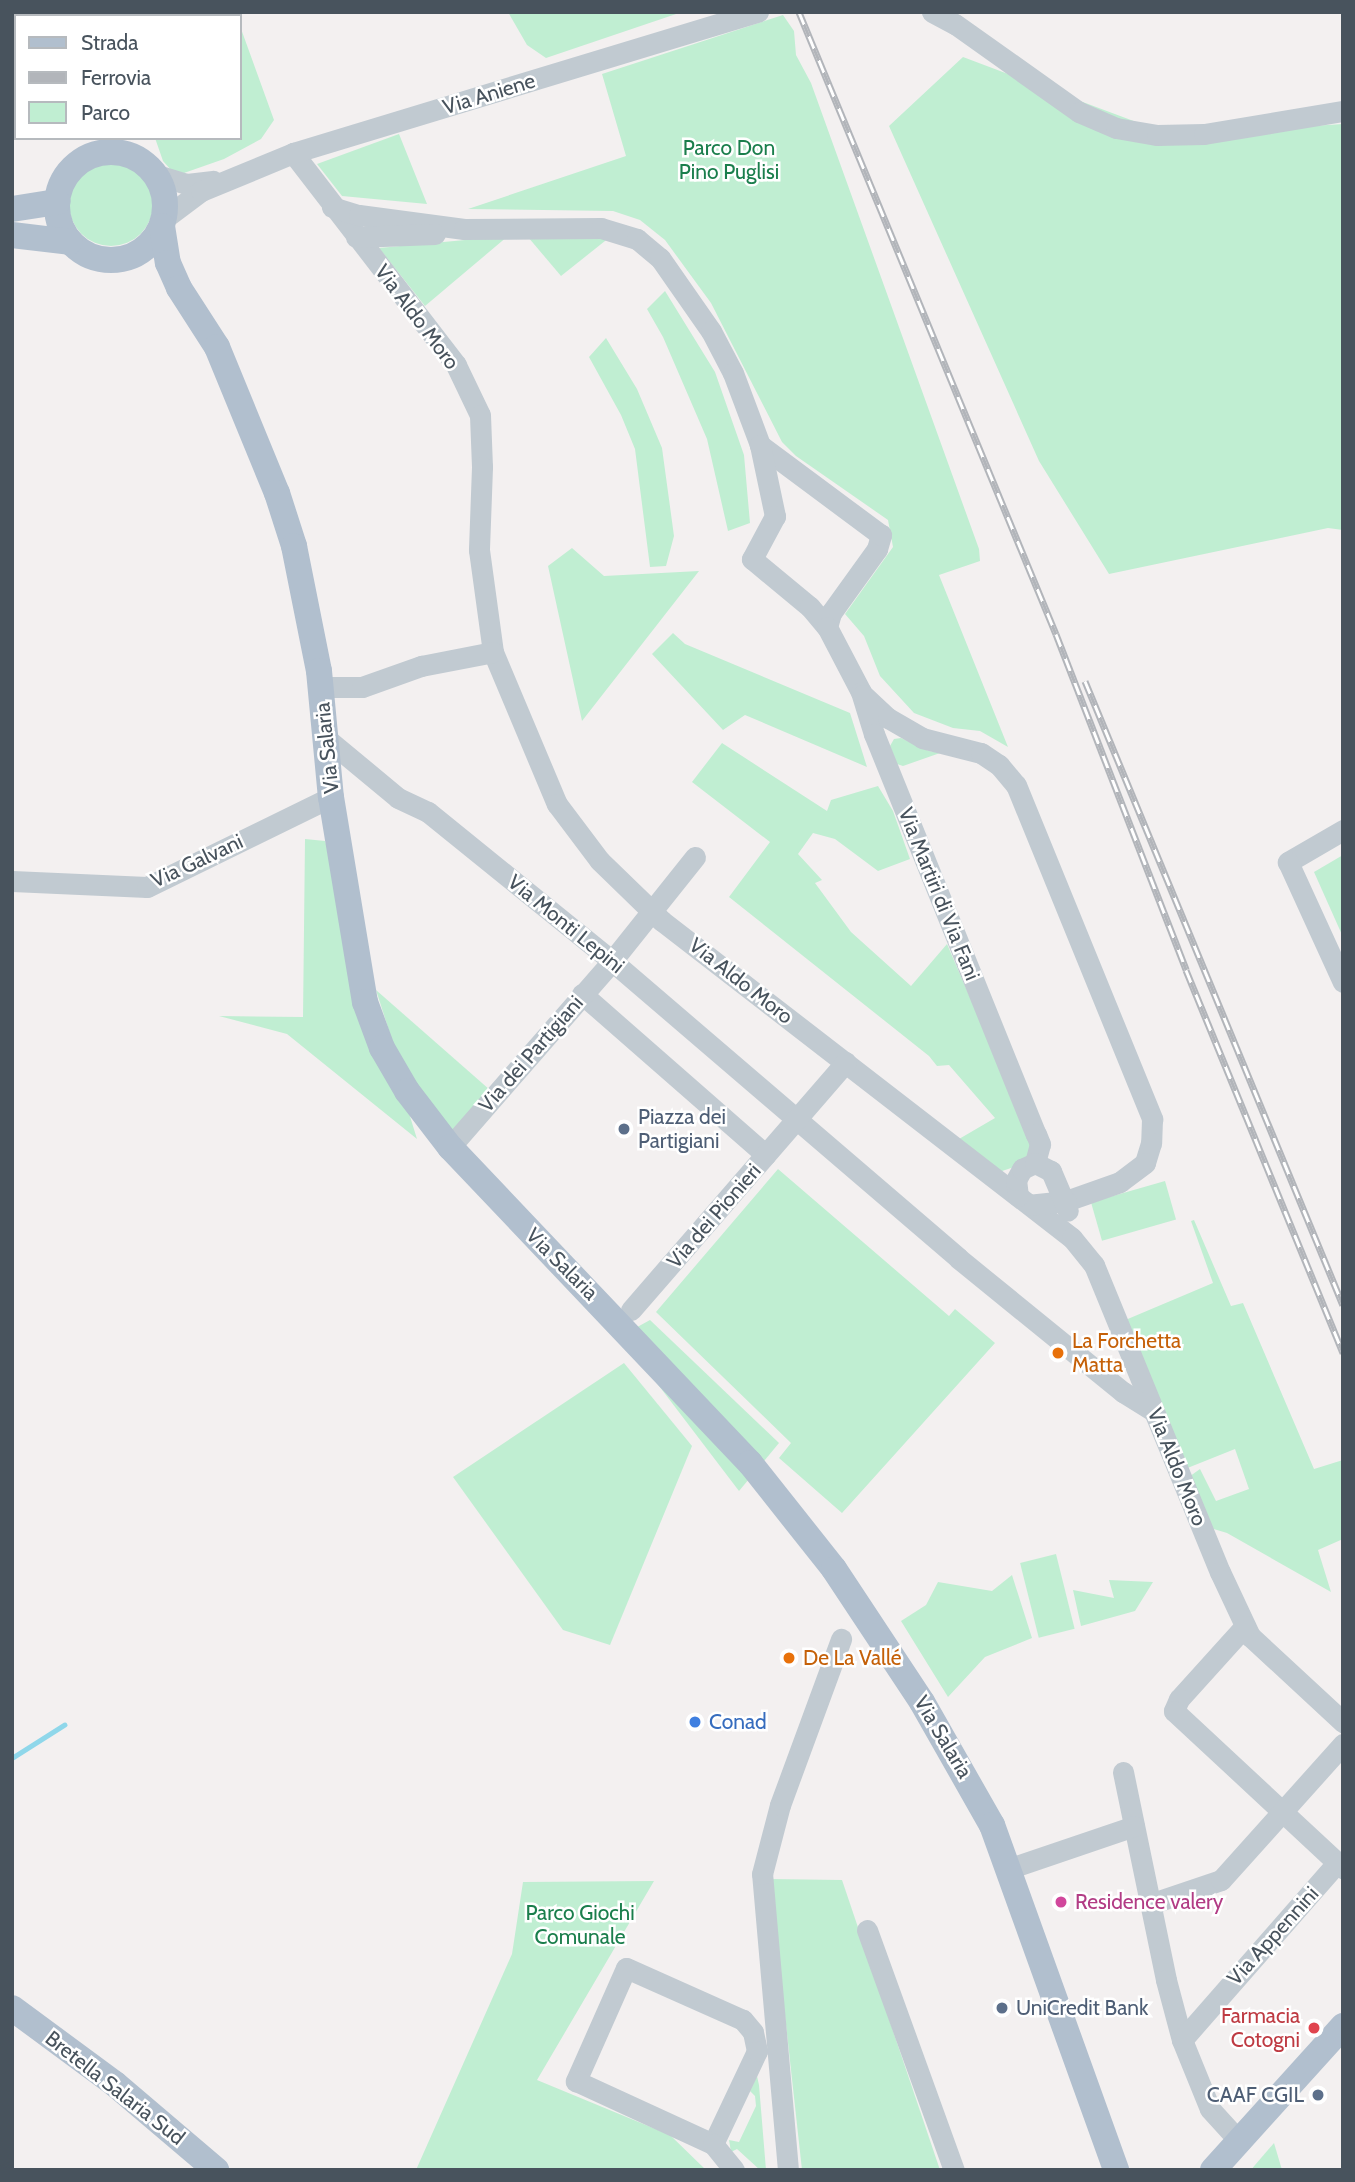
<!DOCTYPE html>
<meta charset="utf-8">
<style>
body{margin:0}
#map{position:relative;width:1355px;height:2182px;overflow:hidden;background:#f3f0f0;font-family:Cabin,sans-serif}
div>[style]{position:absolute}
[style*='--x']{left:calc(var(--x)*1px);top:calc(var(--y)*1px);width:calc(var(--w)*1px);rotate:calc(var(--a)*1deg)}
.green>*{inset:0;background:#c0eed2;transform-origin:0 0}
.round{border-radius:50%}
.stream>*{height:4.5px;margin:-2.25px;padding:0 2.25px;transform-origin:2.25px;border-radius:2.25px;background:#8fd7ea}
.minor>*{height:21px;margin:-10.5px;padding:0 10.5px;transform-origin:10.5px;border-radius:10.5px;background:#c1cad1}
.major>*{height:26px;margin:-13px;padding:0 13px;transform-origin:13px;border-radius:13px;background:#b1bfce}
.major>.ring{margin:-13px;padding:0;box-sizing:content-box;background:none;border:26px solid #b1bfce;border-radius:50%}
.rail>*{height:7px;margin-top:-3.5px;transform-origin:0;background:repeating-linear-gradient(90deg,#fff 0 13px,#b2b5ba 0 26px);box-sizing:border-box;border-block:2px solid #b2b5ba}
.dots>*{width:19px;height:19px;translate:-50% -50%;box-sizing:border-box;border:4px solid #fff;border-radius:50%}
span{translate:-50% -50%;white-space:nowrap;text-align:center;line-height:1.15;-webkit-text-stroke:5px #fff;paint-order:stroke}
.street-label{font-size:21px;color:#48535d}
.park-label{font-size:21px;color:#1a7e4c}
.service-label{font-size:21px;color:#4e5e75}
.left{translate:0 -50%;text-align:left}
.right{translate:-100% -50%;text-align:right}
.food-label{font-size:21px;color:#c56008}
.shop-label{font-size:21px;color:#366cbe}
.hotel-label{font-size:21px;color:#b23c85}
.health-label{font-size:21px;color:#be3a42}
.frame{position:absolute;inset:0;border:14px solid #48535d;pointer-events:none}
.legend{position:absolute;left:14px;top:14px;width:228px;height:126px;box-sizing:border-box;background:#fff;border:2px solid #b6babe;margin:0;padding:9px 12px;list-style:none;font-size:21px;color:#48535d}
.legend li{display:flex;align-items:center;gap:14px;height:35px}
.legend b{width:35px;border:2px solid #b6babe}
</style>
<div id="map">
<div class="green">
<div style="left:107px;top:12px;width:128px;height:4px"></div>
<div style="clip-path:polygon(508px 12px,682px 12px,546px 58px,527px 45px)"></div>
<div style="clip-path:polygon(783px 15px,794px 31px,796px 55px,811px 83px,979px 549px,980px 561px,939px 575px,1008px 747px,980px 731px,953px 728px,914px 713px,880px 676px,864px 636px,845px 614px,893px 547px,888px 520px,796px 456px,782px 442px,711px 303px,665px 240px,640px 220px,613px 211px,468px 209px,626px 156px,602px 74px)"></div>
<div style="clip-path:polygon(240px 26px,274px 120px,261px 139px,224px 159px,184px 173px,172px 171px,163px 161px,155px 138px,240px 138px)"></div>
<div style="clip-path:polygon(963px 57px,1171px 135px,1343px 124px,1343px 530px,1328px 528px,1109px 574px,1039px 461px,889px 126px)"></div>
<div style="clip-path:polygon(399px 134px,427px 204px,342px 196px,317px 164px)"></div>
<div class="round" style="left:69px;top:162px;width:84px;height:84px"></div>
<div style="clip-path:polygon(508px 236px,425px 306px,379px 248px)"></div>
<div style="clip-path:polygon(528px 237px,610px 237px,561px 276px)"></div>
<div style="clip-path:polygon(665px 291px,715px 372px,744px 455px,750px 523px,728px 531px,707px 439px,663px 337px,647px 309px)"></div>
<div style="clip-path:polygon(606px 338px,637px 389px,662px 448px,674px 536px,666px 566px,650px 567px,635px 449px,621px 415px,589px 357px)"></div>
<div style="clip-path:polygon(572px 548px,604px 576px,699px 571px,582px 721px,548px 566px)"></div>
<div style="clip-path:polygon(673px 633px,685px 644px,850px 713px,867px 767px,745px 715px,723px 730px,652px 654px)"></div>
<div style="clip-path:polygon(901px 738px,929px 751px,940px 753px,903px 766px,897px 764px,890px 746px,894px 739px)"></div>
<div style="clip-path:polygon(722px 743px,827px 811px,831px 800px,878px 786px,893px 811px,910px 859px,878px 871px,835px 839px,813px 833px,798px 854px,822px 880px,815px 883px,851px 932px,911px 986px,947px 944px,1033px 1144px,1032px 1161px,999px 1172px,959px 1139px,995px 1118px,949px 1065px,937px 1066px,929px 1056px,729px 897px,770px 842px,692px 782px)"></div>
<div style="clip-path:polygon(305px 839px,325px 841px,417px 1139px,287px 1034px,219px 1016px,303px 1017px)"></div>
<div style="clip-path:polygon(1343px 855px,1343px 937px,1314px 872px)"></div>
<div style="clip-path:polygon(376px 990px,490px 1090px,449px 1138px,400px 1065px)"></div>
<div style="clip-path:polygon(778px 1169px,949px 1316px,955px 1309px,995px 1343px,842px 1513px,779px 1458px,791px 1443px,656px 1312px)"></div>
<div style="left:1165px;top:1181px;width:40px;height:77px;rotate:74deg"></div>
<div style="clip-path:polygon(1194px 1220px,1231px 1306px,1243px 1303px,1314px 1469px,1343px 1460px,1343px 1539px,1318px 1550px,1331px 1592px,1227px 1533px,1207px 1527px,1186px 1479px,1200px 1469px,1216px 1501px,1249px 1489px,1235px 1449px,1185px 1469px,1123px 1321px,1213px 1283px,1191px 1221px)"></div>
<div style="clip-path:polygon(650px 1320px,779px 1443px,739px 1491px,621px 1336px)"></div>
<div style="clip-path:polygon(624px 1363px,692px 1446px,610px 1645px,563px 1630px,453px 1477px)"></div>
<div style="left:1056px;top:1554px;width:77px;height:37px;rotate:76deg"></div>
<div style="clip-path:polygon(1012px 1575px,1032px 1638px,985px 1657px,948px 1697px,901px 1621px,926px 1605px,938px 1582px,992px 1591px)"></div>
<div style="clip-path:polygon(1109px 1580px,1153px 1582px,1135px 1611px,1081px 1626px,1073px 1590px,1114px 1598px)"></div>
<div style="clip-path:polygon(770px 1879px,842px 1880px,940px 2170px,802px 2170px)"></div>
<div style="clip-path:polygon(654px 1881px,537px 2080px,670px 2135px,706px 2170px,416px 2170px,512px 1954px,523px 1882px)"></div>
<div style="clip-path:polygon(757px 2076px,759px 2085px,766px 2170px,760px 2170px,737px 2149px,731px 2152px,729px 2140px,739px 2142px,756px 2106px,755px 2096px,750px 2091px)"></div>
<div style="clip-path:polygon(1274px 2143px,1282px 2170px,1251px 2170px,1255px 2165px)"></div>
</div>
<div class="stream">
<div style="--x:12;--y:1758;--w:62;--a:-32.4"></div>
</div>
<div class="minor">
<div style="--x:932;--y:12;--w:26;--a:28"></div>
<div style="--x:955;--y:24;--w:152;--a:35.4"></div>
<div style="--x:1079;--y:112;--w:40;--a:23.4"></div>
<div style="--x:1116;--y:128;--w:42;--a:9.7"></div>
<div style="--x:1157;--y:135;--w:47;--a:-1.2"></div>
<div style="--x:1204;--y:134;--w:141;--a:-9.4"></div>
<div style="--x:293;--y:153;--w:267;--a:52.4"></div>
<div style="--x:456;--y:365;--w:55;--a:64.4"></div>
<div style="--x:480;--y:415;--w:52;--a:87.8"></div>
<div style="--x:482;--y:467;--w:83;--a:92.1"></div>
<div style="--x:479;--y:550;--w:103;--a:82.2"></div>
<div style="--x:493;--y:652;--w:165;--a:67.2"></div>
<div style="--x:557;--y:804;--w:71;--a:53"></div>
<div style="--x:600;--y:861;--w:86;--a:44.1"></div>
<div style="--x:662;--y:921;--w:518;--a:37.71"></div>
<div style="--x:1072;--y:1238;--w:35;--a:51"></div>
<div style="--x:1094;--y:1265;--w:332;--a:67.7"></div>
<div style="--x:1220;--y:1572;--w:71;--a:64.9"></div>
<div style="--x:1250;--y:1636;--w:127;--a:42.8"></div>
<div style="--x:157;--y:175;--w:31;--a:17"></div>
<div style="--x:187;--y:184;--w:26;--a:-7"></div>
<div style="--x:332;--y:207;--w:28;--a:17"></div>
<div style="--x:359;--y:215;--w:106;--a:7.6"></div>
<div style="--x:464;--y:229;--w:137;--a:-0.4"></div>
<div style="--x:601;--y:228;--w:38;--a:17"></div>
<div style="--x:637;--y:239;--w:30;--a:40"></div>
<div style="--x:660;--y:258;--w:89;--a:55.1"></div>
<div style="--x:711;--y:331;--w:47;--a:62.4"></div>
<div style="--x:733;--y:373;--w:77;--a:69.4"></div>
<div style="--x:165;--y:218;--w:45;--a:-36.9"></div>
<div style="--x:201;--y:191;--w:100;--a:-22.4"></div>
<div style="--x:293;--y:153;--w:486;--a:-16.9"></div>
<div style="--x:356;--y:237;--w:79;--a:-2.2"></div>
<div style="--x:827;--y:627;--w:15;--a:-74"></div>
<div style="--x:831;--y:613;--w:79;--a:-54.3"></div>
<div style="--x:877;--y:549;--w:15;--a:-74"></div>
<div style="--x:881;--y:535;--w:151;--a:-143.4"></div>
<div style="--x:760;--y:445;--w:73;--a:78.1"></div>
<div style="--x:775;--y:516;--w:49;--a:118.1"></div>
<div style="--x:752;--y:559;--w:75;--a:39.6"></div>
<div style="--x:810;--y:607;--w:26;--a:50"></div>
<div style="--x:827;--y:627;--w:73;--a:62.4"></div>
<div style="--x:861;--y:692;--w:44;--a:72.8"></div>
<div style="--x:874;--y:734;--w:432;--a:68"></div>
<div style="--x:1036;--y:1134;--w:11;--a:68"></div>
<div style="--x:1040;--y:1144;--w:20;--a:105"></div>
<div style="--x:321;--y:687;--w:41;--a:0"></div>
<div style="--x:362;--y:687;--w:63;--a:-19.6"></div>
<div style="--x:421;--y:666;--w:73;--a:-11"></div>
<div style="--x:863;--y:695;--w:34;--a:43"></div>
<div style="--x:888;--y:718;--w:39;--a:30"></div>
<div style="--x:922;--y:738;--w:61;--a:14.3"></div>
<div style="--x:981;--y:753;--w:22;--a:34"></div>
<div style="--x:999;--y:765;--w:26;--a:50"></div>
<div style="--x:1016;--y:785;--w:361;--a:67.8"></div>
<div style="--x:1152;--y:1119;--w:24;--a:92"></div>
<div style="--x:1151;--y:1143;--w:21;--a:107"></div>
<div style="--x:1145;--y:1163;--w:31;--a:143"></div>
<div style="--x:1120;--y:1182;--w:57;--a:160.6"></div>
<div style="--x:1066;--y:1201;--w:36;--a:174"></div>
<div style="--x:327;--y:739;--w:92;--a:39.7"></div>
<div style="--x:398;--y:798;--w:33;--a:25"></div>
<div style="--x:428;--y:812;--w:237;--a:39"></div>
<div style="--x:612;--y:961;--w:456;--a:40.6"></div>
<div style="--x:958;--y:1258;--w:213;--a:39.1"></div>
<div style="--x:1123;--y:1392;--w:36;--a:32"></div>
<div style="--x:1343;--y:830;--w:64;--a:149.8"></div>
<div style="--x:1288;--y:862;--w:132;--a:65.4"></div>
<div style="--x:12;--y:881;--w:135;--a:2.5"></div>
<div style="--x:147;--y:887;--w:205;--a:-26.1"></div>
<div style="--x:582;--y:994;--w:244;--a:41.2"></div>
<div style="--x:450;--y:1147;--w:247;--a:-48.9"></div>
<div style="--x:612;--y:961;--w:133;--a:-51.4"></div>
<div style="--x:1018;--y:1196;--w:16;--a:-97"></div>
<div style="--x:1016;--y:1180;--w:13;--a:-61"></div>
<div style="--x:1022;--y:1169;--w:14;--a:-25"></div>
<div style="--x:1035;--y:1163;--w:18;--a:27"></div>
<div style="--x:1051;--y:1171;--w:43;--a:67"></div>
<div style="--x:631;--y:1310;--w:328;--a:-49.1"></div>
<div style="--x:1245;--y:1626;--w:98;--a:132.1"></div>
<div style="--x:1179;--y:1699;--w:13;--a:113"></div>
<div style="--x:1174;--y:1711;--w:231;--a:42.9"></div>
<div style="--x:1123;--y:1772;--w:212;--a:78.3"></div>
<div style="--x:1166;--y:1980;--w:62;--a:75.1"></div>
<div style="--x:1182;--y:2040;--w:74;--a:67.9"></div>
<div style="--x:1210;--y:2109;--w:45;--a:47.7"></div>
<div style="--x:1008;--y:1869;--w:133;--a:-18.8"></div>
<div style="--x:1150;--y:1904;--w:75;--a:-18.7"></div>
<div style="--x:1221;--y:1880;--w:183;--a:-48.1"></div>
<div style="--x:867;--y:1930;--w:255;--a:70.1"></div>
<div style="--x:1182;--y:2040;--w:235;--a:-48.8"></div>
<div style="--x:713;--y:2144;--w:103;--a:-64.7"></div>
<div style="--x:757;--y:2051;--w:19;--a:-102"></div>
<div style="--x:753;--y:2032;--w:16;--a:-130"></div>
<div style="--x:743;--y:2020;--w:128;--a:-156"></div>
<div style="--x:626;--y:1968;--w:124;--a:113.9"></div>
<div style="--x:576;--y:2081;--w:151;--a:24.7"></div>
<div style="--x:713;--y:2144;--w:33;--a:51"></div>
<div style="--x:788;--y:2170;--w:297;--a:-95"></div>
<div style="--x:762;--y:1874;--w:71;--a:-75.4"></div>
<div style="--x:780;--y:1805;--w:177;--a:-69.8"></div>
</div>
<div class="major">
<div style="--x:89;--y:12;--w:4;--a:76"></div>
<div class="ring" style="left:57px;top:152px;width:82px;height:82px"></div>
<div style="--x:12;--y:209;--w:46;--a:-8.8"></div>
<div style="--x:162;--y:226;--w:37;--a:81"></div>
<div style="--x:168;--y:263;--w:27;--a:66"></div>
<div style="--x:179;--y:288;--w:70;--a:57.2"></div>
<div style="--x:217;--y:347;--w:158;--a:67.7"></div>
<div style="--x:277;--y:493;--w:56;--a:72.2"></div>
<div style="--x:294;--y:546;--w:127;--a:78.7"></div>
<div style="--x:319;--y:671;--w:127;--a:84.6"></div>
<div style="--x:331;--y:797;--w:208;--a:80.6"></div>
<div style="--x:365;--y:1002;--w:49;--a:69.7"></div>
<div style="--x:382;--y:1048;--w:50;--a:59.8"></div>
<div style="--x:407;--y:1091;--w:71;--a:52.5"></div>
<div style="--x:450;--y:1147;--w:436;--a:46.5"></div>
<div style="--x:750;--y:1463;--w:135;--a:51.6"></div>
<div style="--x:834;--y:1569;--w:159;--a:56.5"></div>
<div style="--x:922;--y:1702;--w:142;--a:60.4"></div>
<div style="--x:992;--y:1825;--w:367;--a:70.2"></div>
<div style="--x:12;--y:235;--w:58;--a:6.9"></div>
<div style="--x:12;--y:2008;--w:128;--a:36.4"></div>
<div style="--x:115;--y:2084;--w:133;--a:40.4"></div>
<div style="--x:1213;--y:2170;--w:194;--a:-47.9"></div>
</div>
<div class="rail">
<div style="--x:799;--y:12;--w:673;--a:67.55"></div>
<div style="--x:1056;--y:634;--w:360;--a:68.8"></div>
<div style="--x:1186;--y:970;--w:414;--a:67.7"></div>
<div style="--x:1085;--y:681;--w:675;--a:67.54"></div>
</div>
<div class="dots">
<div style="left:624px;top:1129px;background:#5c6f8a"></div>
<div style="left:1058px;top:1353px;background:#e8710a"></div>
<div style="left:789px;top:1658px;background:#e8710a"></div>
<div style="left:695px;top:1722px;background:#3f7fe0"></div>
<div style="left:1061px;top:1902px;background:#d1479c"></div>
<div style="left:1002px;top:2008px;background:#5c6f8a"></div>
<div style="left:1314px;top:2028px;background:#e0444e"></div>
<div style="left:1318px;top:2095px;background:#5c6f8a"></div>
</div>
<div class="street-label">
<span style="left:489px;top:94px;rotate:-17deg">Via Aniene</span>
<span style="left:417px;top:317px;rotate:53deg">Via Aldo Moro</span>
<span style="left:327px;top:748px;rotate:-96deg">Via Salaria</span>
<span style="left:197px;top:861px;rotate:-25deg">Via Galvani</span>
<span style="left:939px;top:894px;rotate:68deg">Via Martiri di Via Fani</span>
<span style="left:566px;top:924px;rotate:39deg">Via Monti Lepini</span>
<span style="left:741px;top:981px;rotate:38deg">Via Aldo Moro</span>
<span style="left:531px;top:1054px;rotate:-49deg">Via dei Partigiani</span>
<span style="left:714px;top:1216px;rotate:-49deg">Via dei Pionieri</span>
<span style="left:562px;top:1264px;rotate:45deg">Via Salaria</span>
<span style="left:1177px;top:1467px;rotate:68deg">Via Aldo Moro</span>
<span style="left:943px;top:1737px;rotate:59deg">Via Salaria</span>
<span style="left:1273px;top:1936px;rotate:-48deg">Via Appennini</span>
<span style="left:115px;top:2088px;rotate:38deg">Bretella Salaria Sud</span>
</div>
<div class="park-label">
<span style="left:729px;top:160px">Parco Don<br>Pino Puglisi</span>
<span style="left:580px;top:1925px">Parco Giochi<br>Comunale</span>
</div>
<div class="service-label">
<span class="left" style="left:638px;top:1129px">Piazza dei<br>Partigiani</span>
<span class="left" style="left:1016px;top:2008px">UniCredit Bank</span>
<span class="right" style="left:1304px;top:2095px">CAAF CGIL</span>
</div>
<div class="food-label">
<span class="left" style="left:1072px;top:1353px">La Forchetta<br>Matta</span>
<span class="left" style="left:803px;top:1658px">De La Vallé</span>
</div>
<div class="shop-label">
<span class="left" style="left:709px;top:1722px">Conad</span>
</div>
<div class="hotel-label">
<span class="left" style="left:1075px;top:1902px">Residence valery</span>
</div>
<div class="health-label">
<span class="right" style="left:1300px;top:2028px">Farmacia<br>Cotogni</span>
</div>
<div class="frame"></div>
<ul class="legend">
<li><b style="height:9px;background:#b1bfce"></b>Strada</li>
<li><b style="height:9px;background:#b2b5ba"></b>Ferrovia</li>
<li><b style="height:19px;background:#c0eed2"></b>Parco</li>
</ul>
</div>
